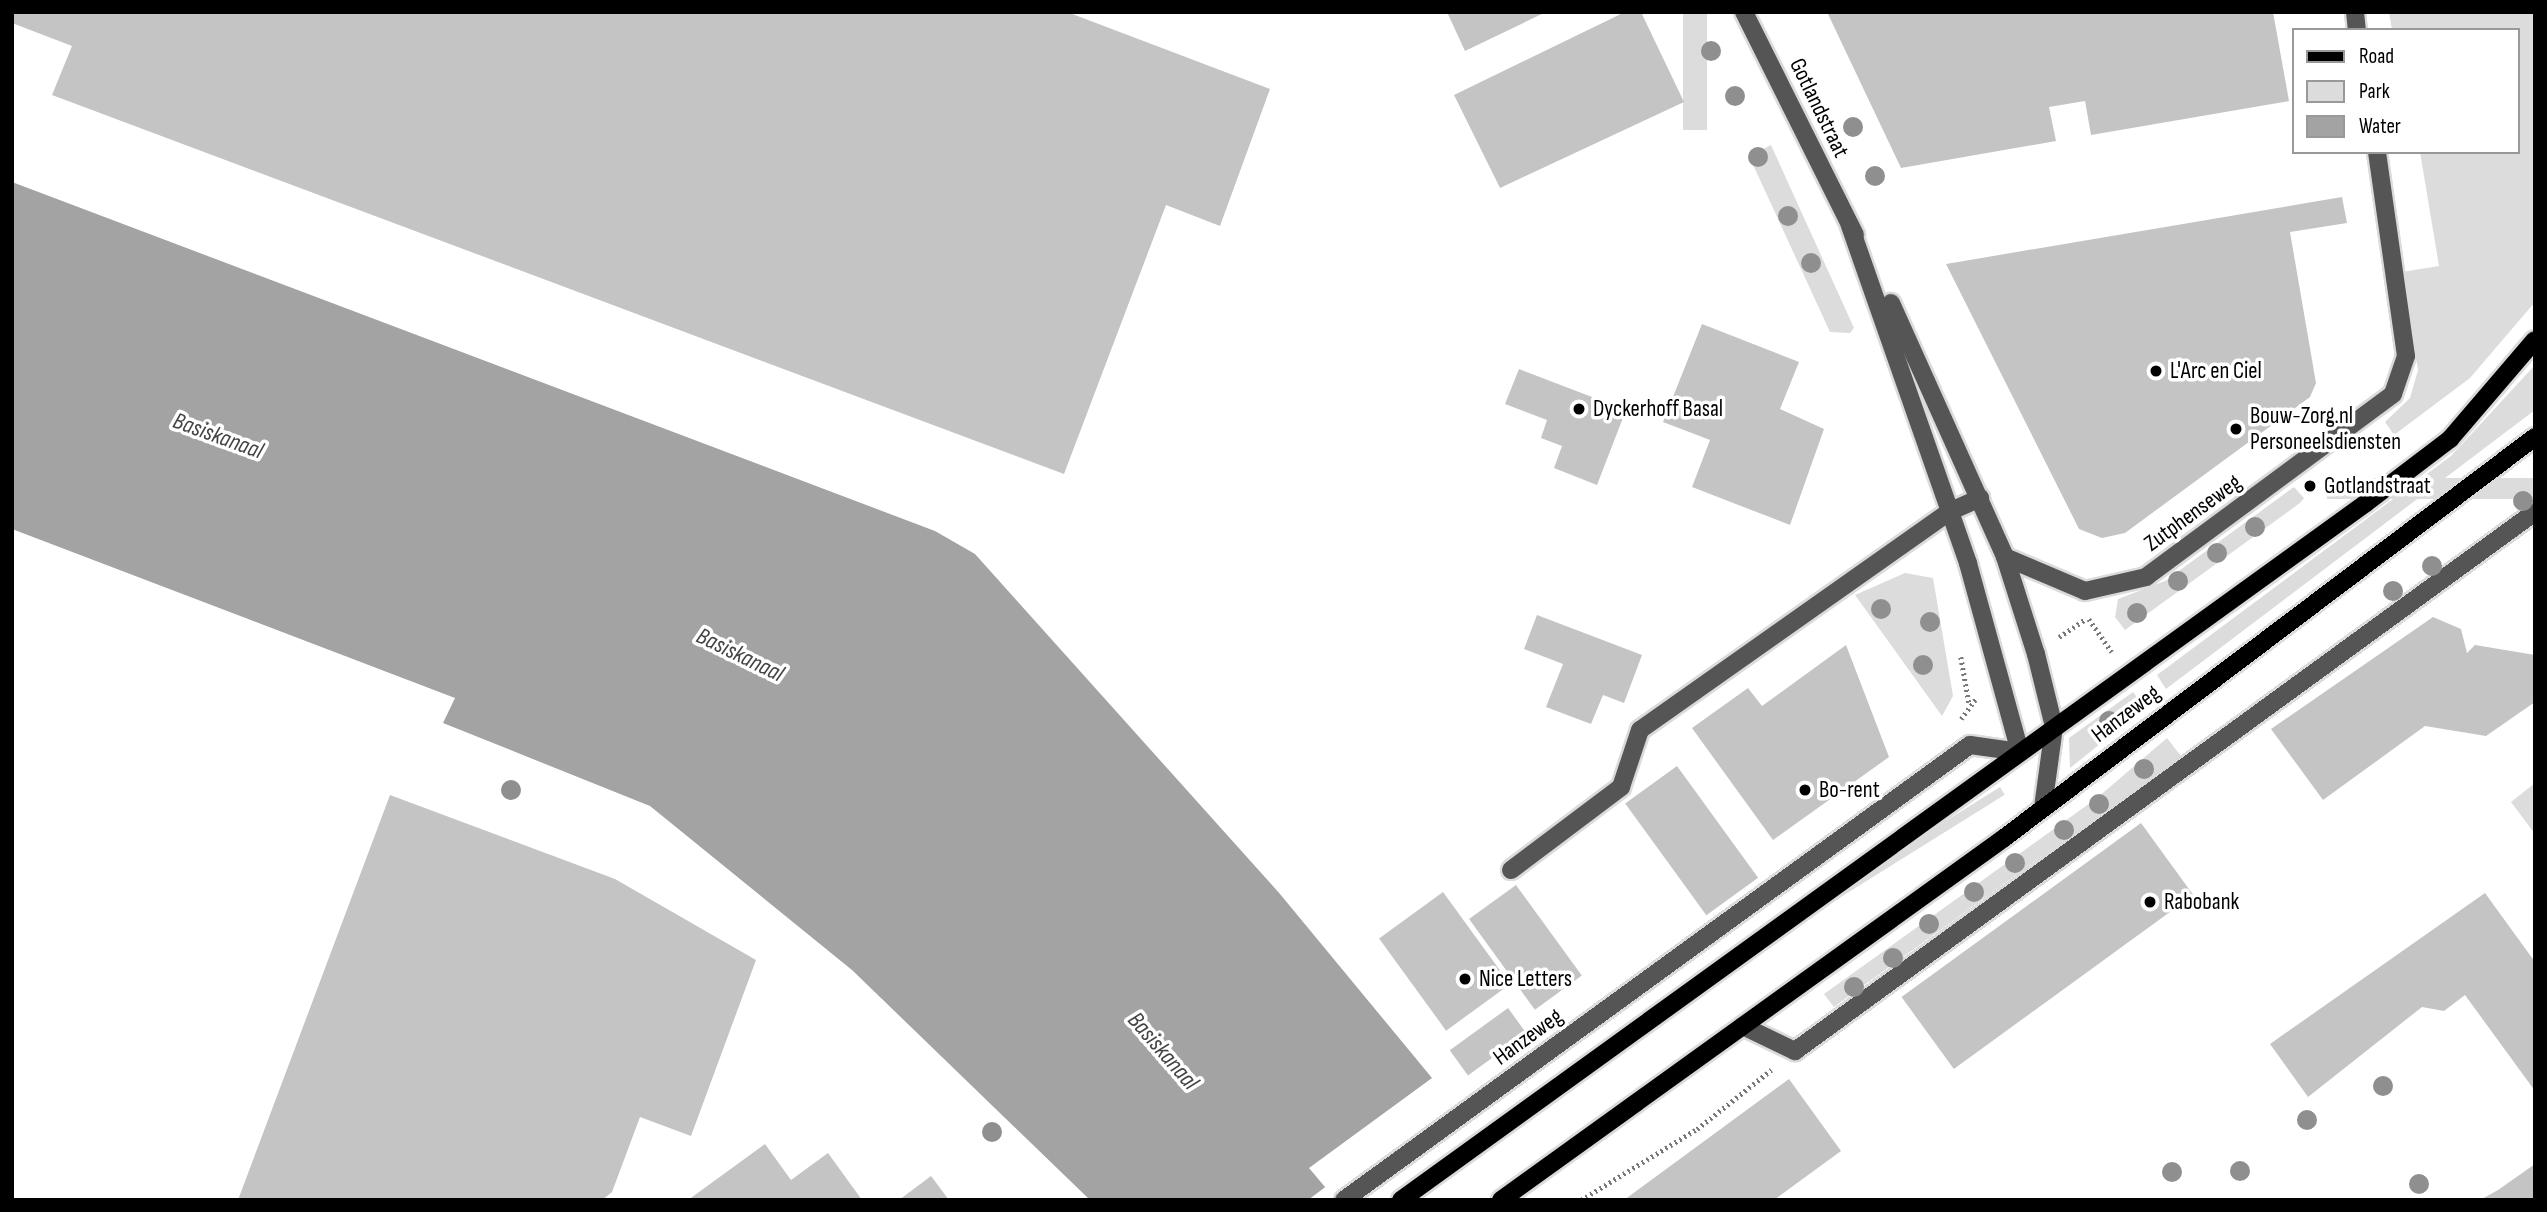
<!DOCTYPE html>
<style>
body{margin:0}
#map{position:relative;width:2547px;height:1212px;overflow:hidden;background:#fff;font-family:"Sofia Sans Condensed",sans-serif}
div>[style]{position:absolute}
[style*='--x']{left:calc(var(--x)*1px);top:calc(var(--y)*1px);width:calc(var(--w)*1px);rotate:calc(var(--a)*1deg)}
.green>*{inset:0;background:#dcdcdc;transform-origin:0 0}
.water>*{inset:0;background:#a3a3a3}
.pier>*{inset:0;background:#fff}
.building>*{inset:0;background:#c4c4c4;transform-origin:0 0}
.path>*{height:4.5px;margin-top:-2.25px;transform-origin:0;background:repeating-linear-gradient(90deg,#777 0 2px,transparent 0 5.5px)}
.roads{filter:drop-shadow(2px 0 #dbdbdb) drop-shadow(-2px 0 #dbdbdb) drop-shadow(0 2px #dbdbdb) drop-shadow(0 -2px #dbdbdb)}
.minor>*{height:18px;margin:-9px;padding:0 9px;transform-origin:9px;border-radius:9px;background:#555}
.major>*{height:18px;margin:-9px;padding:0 9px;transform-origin:9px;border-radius:9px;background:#000}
.trees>*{width:20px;height:20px;margin:-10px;border-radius:50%;background:#8f8f8f}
.dots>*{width:19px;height:19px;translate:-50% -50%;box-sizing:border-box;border:4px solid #fff;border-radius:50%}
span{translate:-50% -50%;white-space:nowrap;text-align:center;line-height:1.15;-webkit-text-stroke:7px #fff;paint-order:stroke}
.street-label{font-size:23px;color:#000}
.poi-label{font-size:23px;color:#000}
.left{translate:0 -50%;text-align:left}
.water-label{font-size:24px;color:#444;font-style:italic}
.frame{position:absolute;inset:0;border:14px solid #000;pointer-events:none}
.legend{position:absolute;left:2292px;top:28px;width:228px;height:126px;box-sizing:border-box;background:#fff;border:2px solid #999;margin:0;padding:9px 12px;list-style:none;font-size:21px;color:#000}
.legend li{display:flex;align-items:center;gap:14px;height:35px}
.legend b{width:35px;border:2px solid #999}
</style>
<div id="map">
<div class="green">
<div style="left:1683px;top:12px;width:24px;height:118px"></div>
<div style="clip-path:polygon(2389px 12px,2535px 12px,2535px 302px,2470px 378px,2394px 435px,2385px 422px,2410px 398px,2418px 370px,2402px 272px,2439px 266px,2420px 152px,2517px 152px,2517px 30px,2392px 30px)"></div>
<div style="clip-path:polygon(1771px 145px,1854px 328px,1850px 333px,1830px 332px,1749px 156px)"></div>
<div style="clip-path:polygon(2535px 365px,2535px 410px,2166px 689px,2157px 675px,2451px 456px)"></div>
<div style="left:2535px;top:478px;width:21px;height:208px;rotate:90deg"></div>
<div style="clip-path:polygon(2294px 487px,2304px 498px,2300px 503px,2125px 630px,2115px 617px,2118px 599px,2165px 581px)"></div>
<div style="clip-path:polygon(1905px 573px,1933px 578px,1953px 696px,1942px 716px,1855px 595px)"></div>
<div style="clip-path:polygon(2133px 692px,2145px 708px,2070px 768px,2069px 738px)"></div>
<div style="clip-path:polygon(2167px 738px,2181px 756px,1834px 1007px,1824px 994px,2097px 798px)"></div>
<div style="clip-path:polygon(2535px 783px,2535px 834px,2511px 802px)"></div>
<div style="left:2000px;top:787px;width:9px;height:285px;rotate:58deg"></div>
</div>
<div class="water">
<div style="clip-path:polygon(12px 182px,935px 531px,975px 554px,1280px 894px,1432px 1078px,1309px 1168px,1336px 1200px,1090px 1200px,852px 970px,650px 806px,443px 723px,455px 698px,12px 529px)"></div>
</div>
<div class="pier">
<div style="clip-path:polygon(1328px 1185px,1340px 1200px,1308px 1200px)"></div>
</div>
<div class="building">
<div style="clip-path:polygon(12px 12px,1067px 12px,1270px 89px,1220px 226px,1166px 205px,1064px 474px,52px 95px,72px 46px,12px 23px)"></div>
<div style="clip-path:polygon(1447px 12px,1546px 12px,1465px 51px)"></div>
<div style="clip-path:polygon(1625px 12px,1641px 12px,1684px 102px,1500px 188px,1454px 95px)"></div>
<div style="clip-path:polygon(1827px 12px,2273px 12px,2289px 101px,2091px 135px,2085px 101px,2049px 107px,2056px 141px,1901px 168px)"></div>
<div style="clip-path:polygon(2342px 197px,2347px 223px,2290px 232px,2316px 383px,2310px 397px,2125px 533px,2102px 538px,2079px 529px,1946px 264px)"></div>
<div style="clip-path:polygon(1702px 324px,1799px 362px,1780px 409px,1824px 429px,1790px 525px,1692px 487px,1710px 440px,1663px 422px)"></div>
<div style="clip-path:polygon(1519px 369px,1626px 410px,1597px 485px,1554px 468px,1562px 446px,1541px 438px,1547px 420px,1505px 404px)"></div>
<div style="clip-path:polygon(1537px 615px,1642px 655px,1624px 703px,1603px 695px,1591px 724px,1546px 707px,1563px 664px,1524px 649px)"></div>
<div style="clip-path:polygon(2433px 617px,2461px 629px,2467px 653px,2475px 645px,2535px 655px,2535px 702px,2486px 736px,2425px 726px,2323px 800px,2271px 729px)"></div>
<div style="clip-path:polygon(1846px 645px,1889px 757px,1773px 840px,1692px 728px,1748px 688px,1762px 706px)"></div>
<div style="left:1677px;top:766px;width:138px;height:64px;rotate:54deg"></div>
<div style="clip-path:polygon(390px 795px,615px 879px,756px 960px,691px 1136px,640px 1117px,612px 1192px,602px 1200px,238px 1200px)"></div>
<div style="left:2141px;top:823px;width:89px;height:296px;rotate:54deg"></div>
<div style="left:1516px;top:885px;width:112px;height:58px;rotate:54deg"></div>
<div style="left:1443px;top:892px;width:114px;height:79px;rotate:54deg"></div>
<div style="clip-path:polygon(2485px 893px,2535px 962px,2535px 1091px,2465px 995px,2444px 1011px,2422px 1007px,2308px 1097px,2270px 1044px)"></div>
<div style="left:1508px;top:1008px;width:31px;height:72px;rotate:54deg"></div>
<div style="clip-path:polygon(1789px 1079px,1841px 1151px,1774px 1200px,1624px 1200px)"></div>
<div style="clip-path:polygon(765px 1144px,791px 1180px,828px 1153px,862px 1200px,688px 1200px)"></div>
<div style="clip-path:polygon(2535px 1164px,2535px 1200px,2480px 1200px,2498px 1190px)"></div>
<div style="clip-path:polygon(931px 1176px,949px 1200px,899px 1200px)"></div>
</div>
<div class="path">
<div style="--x:2089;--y:619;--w:40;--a:55.1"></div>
<div style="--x:2059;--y:637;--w:30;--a:-34"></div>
<div style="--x:1961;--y:657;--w:47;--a:80.1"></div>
<div style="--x:1961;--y:719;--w:26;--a:-54"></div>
<div style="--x:1581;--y:1200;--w:136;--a:-31.5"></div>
<div style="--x:1697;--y:1129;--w:95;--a:-38.6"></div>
</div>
<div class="roads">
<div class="minor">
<div style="--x:1744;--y:12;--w:249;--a:63.5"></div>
<div style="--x:2355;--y:12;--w:18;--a:84"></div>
<div style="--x:1891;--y:303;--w:278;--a:65.8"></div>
<div style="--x:2005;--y:557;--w:102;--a:72.3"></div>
<div style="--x:2036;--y:654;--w:75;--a:76.1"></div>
<div style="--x:2054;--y:727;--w:81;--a:97.8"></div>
<div style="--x:2005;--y:557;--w:87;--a:23"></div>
<div style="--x:2085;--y:591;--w:63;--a:-12.9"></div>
<div style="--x:2146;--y:577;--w:307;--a:-36.5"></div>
<div style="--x:2393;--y:394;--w:40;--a:-71.1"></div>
<div style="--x:2406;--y:356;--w:206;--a:-98.1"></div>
<div style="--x:1511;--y:870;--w:138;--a:-37"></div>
<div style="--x:1621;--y:787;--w:60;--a:-71.6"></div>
<div style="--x:1640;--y:730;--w:380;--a:-35.2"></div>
<div style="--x:1951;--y:511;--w:32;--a:-24"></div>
<div style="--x:1743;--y:1026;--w:58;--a:25.7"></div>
<div style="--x:1795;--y:1051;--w:915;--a:-36.07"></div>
<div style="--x:1344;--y:1200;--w:774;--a:-36.01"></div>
<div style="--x:1970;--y:745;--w:50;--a:8"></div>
<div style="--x:2020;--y:752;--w:196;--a:-105.4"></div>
<div style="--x:1968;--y:563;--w:357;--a:-109.3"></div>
</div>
<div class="major">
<div style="--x:1401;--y:1200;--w:1190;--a:-35.84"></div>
<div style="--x:2366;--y:503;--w:106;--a:-37.3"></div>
<div style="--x:2450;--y:439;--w:130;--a:-49.4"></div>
<div style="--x:1501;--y:1200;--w:620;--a:-35.74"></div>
<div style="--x:2004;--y:838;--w:665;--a:-37.06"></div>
</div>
</div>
<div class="trees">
<div style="left:1711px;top:51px"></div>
<div style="left:1735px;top:96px"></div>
<div style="left:1853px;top:127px"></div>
<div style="left:1758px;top:157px"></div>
<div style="left:1875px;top:176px"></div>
<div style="left:1788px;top:216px"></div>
<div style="left:1811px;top:263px"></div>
<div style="left:2523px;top:501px"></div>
<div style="left:2255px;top:527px"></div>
<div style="left:2217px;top:553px"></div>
<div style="left:2432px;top:566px"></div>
<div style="left:2178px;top:581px"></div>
<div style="left:2393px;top:591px"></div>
<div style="left:1881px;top:609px"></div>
<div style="left:2137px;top:613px"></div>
<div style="left:1930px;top:622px"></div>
<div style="left:1923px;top:665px"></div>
<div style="left:2109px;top:721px"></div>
<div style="left:2144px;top:769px"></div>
<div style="left:511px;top:790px"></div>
<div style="left:2099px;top:804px"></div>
<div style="left:2064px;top:830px"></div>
<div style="left:2015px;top:863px"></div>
<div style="left:1974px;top:892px"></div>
<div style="left:1929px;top:924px"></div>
<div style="left:1893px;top:958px"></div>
<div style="left:1854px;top:987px"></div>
<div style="left:2383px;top:1086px"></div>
<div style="left:2307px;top:1120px"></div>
<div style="left:992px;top:1132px"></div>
<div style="left:2240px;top:1171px"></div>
<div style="left:2172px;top:1172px"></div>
<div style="left:2419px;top:1184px"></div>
</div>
<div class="dots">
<div style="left:2156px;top:371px;background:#000"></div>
<div style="left:1579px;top:409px;background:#000"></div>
<div style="left:2236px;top:429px;background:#000"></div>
<div style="left:2310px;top:486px;background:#000"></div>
<div style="left:1805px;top:790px;background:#000"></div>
<div style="left:2150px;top:902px;background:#000"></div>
<div style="left:1465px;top:979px;background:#000"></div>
</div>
<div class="street-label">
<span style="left:1819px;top:108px;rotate:64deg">Gotlandstraat</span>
<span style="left:2193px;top:513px;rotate:-36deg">Zutphenseweg</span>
<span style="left:2126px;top:714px;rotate:-37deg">Hanzeweg</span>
<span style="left:1528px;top:1037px;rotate:-36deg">Hanzeweg</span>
</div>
<div class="poi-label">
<span class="left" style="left:2170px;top:371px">L'Arc en Ciel</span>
<span class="left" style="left:1593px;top:409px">Dyckerhoff Basal</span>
<span class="left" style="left:2250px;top:429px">Bouw-Zorg.nl<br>Personeelsdiensten</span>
<span class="left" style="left:2324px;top:486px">Gotlandstraat</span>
<span class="left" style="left:1819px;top:790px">Bo-rent</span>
<span class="left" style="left:2164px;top:902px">Rabobank</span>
<span class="left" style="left:1479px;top:979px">Nice Letters</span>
</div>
<div class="water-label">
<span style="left:218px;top:436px;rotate:20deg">Basiskanaal</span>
<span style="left:740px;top:655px;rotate:26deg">Basiskanaal</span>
<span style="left:1163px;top:1051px;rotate:49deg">Basiskanaal</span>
</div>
<div class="frame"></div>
<ul class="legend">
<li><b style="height:9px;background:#000"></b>Road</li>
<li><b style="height:19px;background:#dcdcdc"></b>Park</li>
<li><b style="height:19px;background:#a3a3a3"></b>Water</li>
</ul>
</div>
